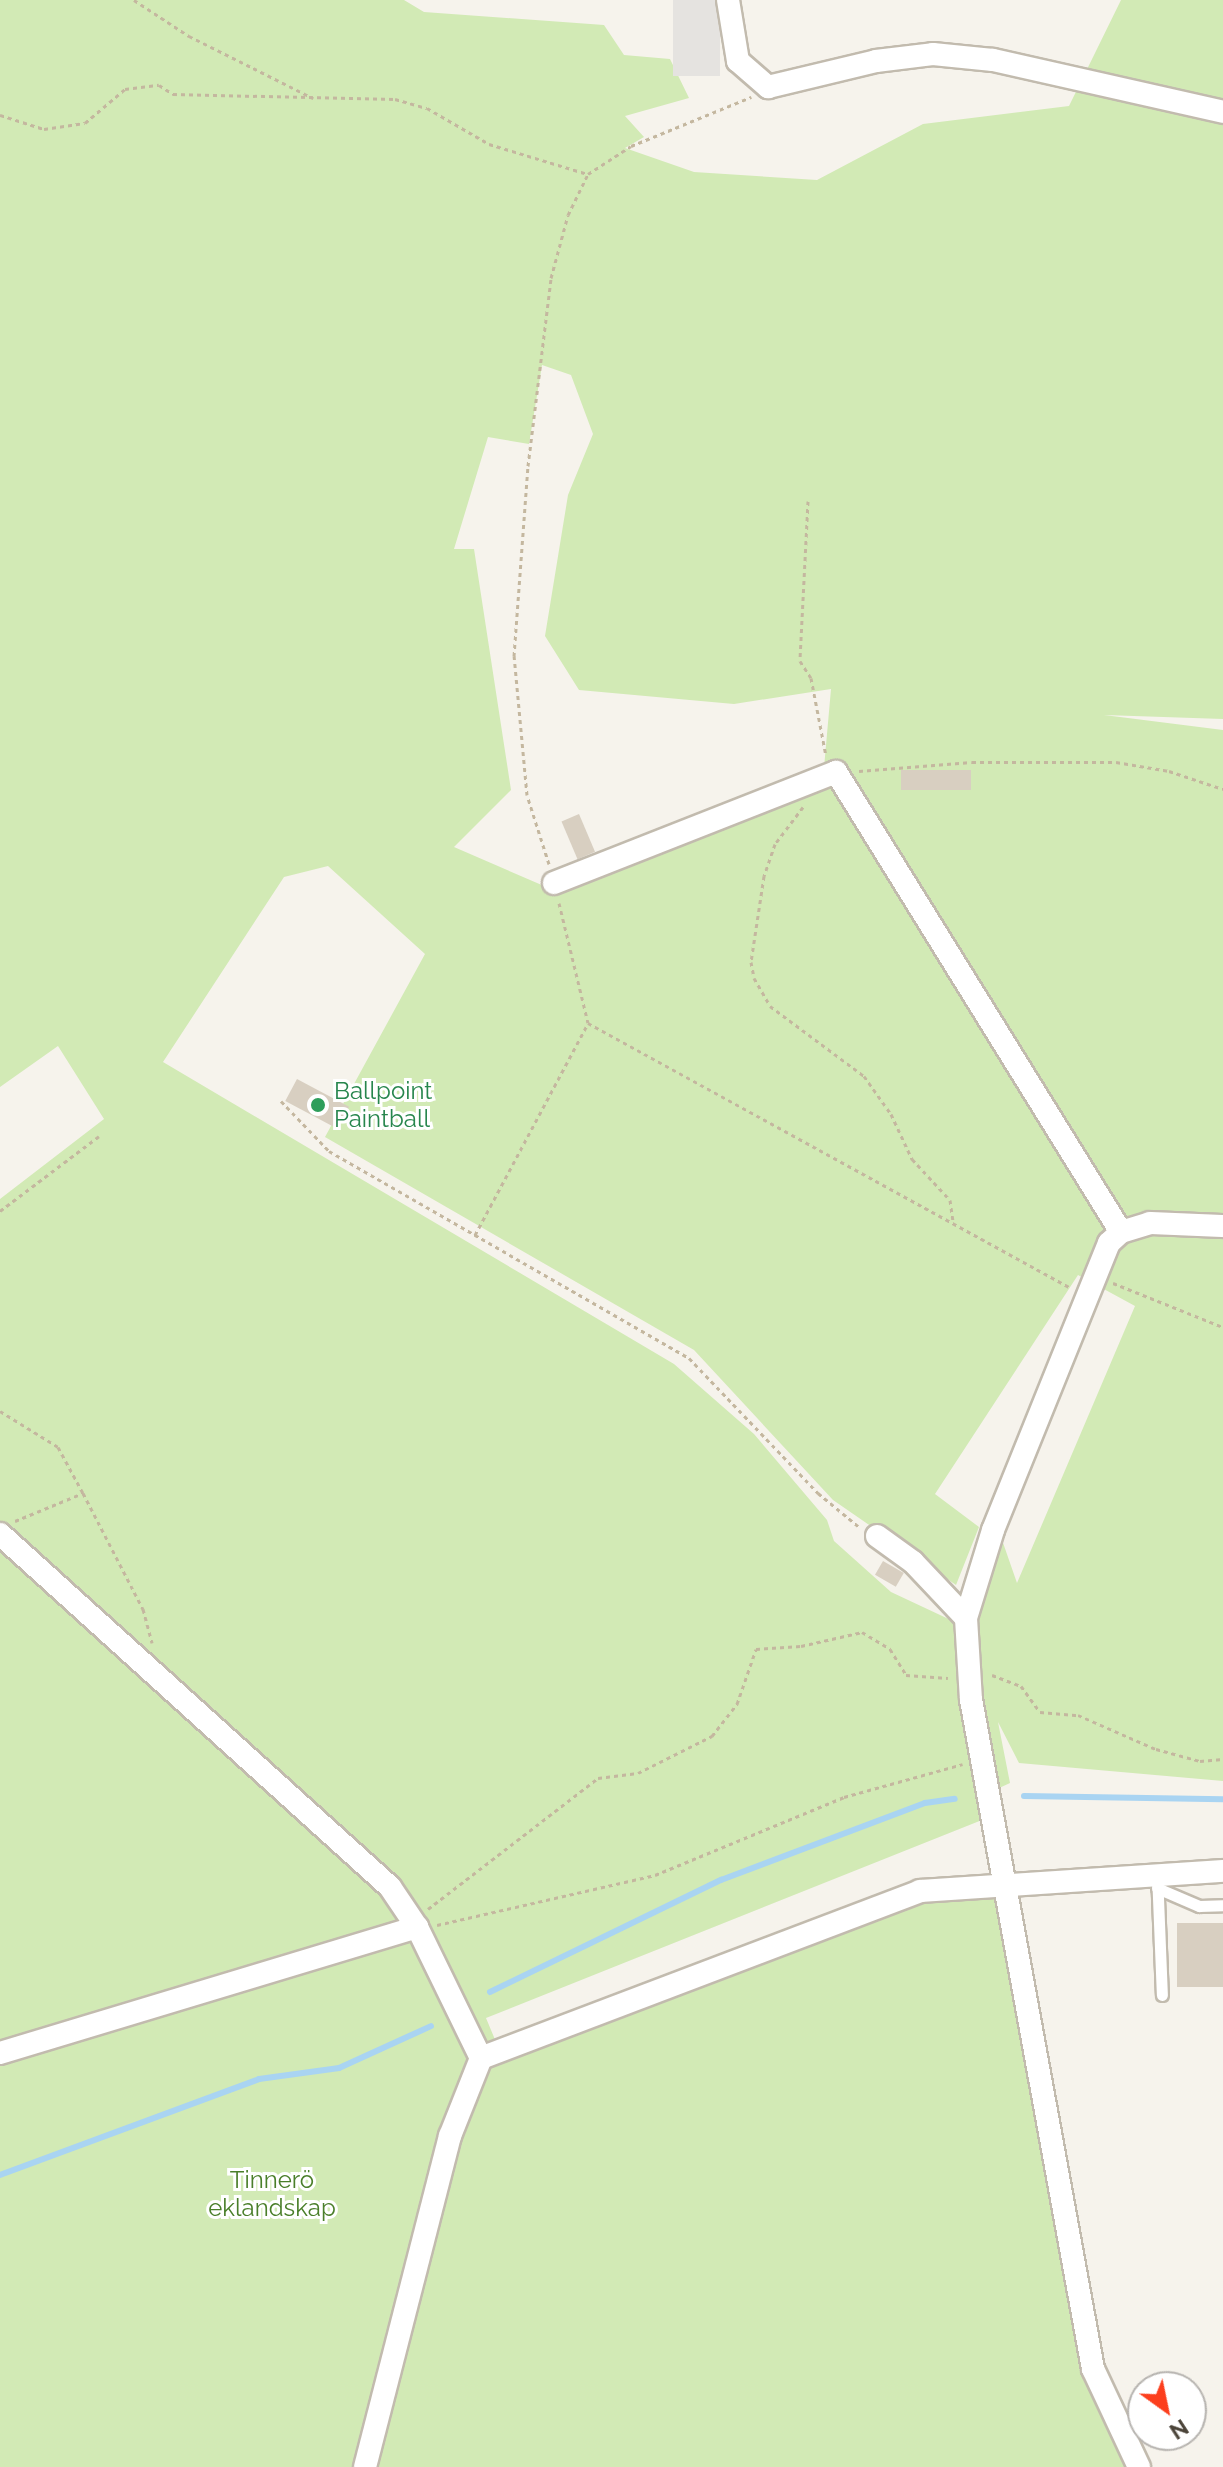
<!DOCTYPE html>
<meta charset="utf-8">
<style>
body{margin:0}
#map{position:relative;width:1223px;height:2467px;overflow:hidden;background:#f6f3ec;font-family:Raleway,sans-serif}
div>[style]{position:absolute}
[style*='--x']{left:calc(var(--x)*1px);top:calc(var(--y)*1px);width:calc(var(--w)*1px);rotate:calc(var(--a)*1deg)}
.green>*{inset:0;background:#d2eab5}
.parking>*{inset:0;background:#e5e3e0;transform-origin:0 0}
.stream>*{height:6px;margin:-3px;padding:0 3px;transform-origin:3px;border-radius:3px;background:#a9d4f2}
.building>*{inset:0;background:#d8cfc1;transform-origin:0 0}
.path>*{height:3px;margin-top:-1.5px;transform-origin:0;background:repeating-linear-gradient(90deg,#c4b79f 0 4px,transparent 0 8px)}
.roads{filter:drop-shadow(2px 0 #c2bbae) drop-shadow(-2px 0 #c2bbae) drop-shadow(0 2px #c2bbae) drop-shadow(0 -2px #c2bbae)}
.service>*{height:11px;margin:-5.5px;padding:0 5.5px;transform-origin:5.5px;border-radius:5.5px;background:#fff}
.minor>*{height:22px;margin:-11px;padding:0 11px;transform-origin:11px;border-radius:11px;background:#fff}
.dots>*{width:22px;height:22px;translate:-50% -50%;box-sizing:border-box;border:4px solid #fff;border-radius:50%}
span{translate:-50% -50%;white-space:nowrap;text-align:center;line-height:1.15;-webkit-text-stroke:6px #fff;paint-order:stroke}
.leisure-label{font-size:24px;color:#27864d}
.left{translate:0 -50%;text-align:left}
.park-label{font-size:24px;color:#4a7f2a}
.north{position:absolute;left:1127px;top:2371px;width:80px;height:80px;box-sizing:border-box;background:#fff;border:2px solid #b7b4b0;border-radius:50%;rotate:147deg;font-size:22px;font-weight:700;line-height:32px;text-align:center;color:#4b4439}
.north::after{content:'';display:block;margin:auto;width:28px;height:36px;background:#fc3f1d;clip-path:polygon(50% 0,100% 100%,50% 72%,0 100%)}
</style>
<div id="map">
<div class="green">
<div style="clip-path:polygon(evenodd,0 0,404px 0,424px 12px,604px 25px,624px 55px,670px 59px,689px 98px,625px 116px,644px 137px,625px 148px,694px 172px,817px 180px,923px 124px,1069px 106px,1121px 0,1223px 0,1223px 719px,1104px 715px,1223px 730px,1223px 1781px,1019px 1763px,998px 1722px,1010px 1783px,997px 1789px,977px 1664px,980px 1603px,1001px 1537px,1017px 1583px,1135px 1306px,1078px 1275px,935px 1494px,979px 1527px,956px 1585px,833px 1500px,694px 1350px,325px 1137px,425px 954px,328px 866px,284px 877px,163px 1062px,674px 1364px,754px 1434px,827px 1520px,834px 1541px,891px 1592px,955px 1622px,982px 1820px,486px 2018px,496px 2042px,862px 1908px,1008px 1886px,1103px 2391px,1140px 2467px,0 2467px,0 1199px,104px 1119px,58px 1046px,0 1087px,0 0,542px 365px,571px 375px,593px 434px,568px 495px,545px 636px,579px 690px,734px 704px,831px 689px,823px 779px,551px 889px,454px 847px,511px 790px,474px 549px,454px 549px,488px 437px,529px 444px,542px 365px)"></div>
</div>
<div class="parking">
<div style="left:673px;top:0;width:47px;height:76px"></div>
</div>
<div class="stream">
<div style="--x:1024;--y:1796;--w:199;--a:0.9"></div>
<div style="--x:490;--y:1992;--w:257;--a:-25.9"></div>
<div style="--x:721;--y:1880;--w:218;--a:-20.7"></div>
<div style="--x:925;--y:1803;--w:30;--a:-8"></div>
<div style="--x:0;--y:2175;--w:276;--a:-20.3"></div>
<div style="--x:259;--y:2079;--w:81;--a:-7.8"></div>
<div style="--x:339;--y:2068;--w:101;--a:-24.5"></div>
</div>
<div class="building">
<div style="left:971px;top:770px;width:20px;height:70px;rotate:90deg"></div>
<div style="left:579px;top:814px;width:41px;height:19px;rotate:67deg"></div>
<div style="left:297px;top:1079px;width:59px;height:25px;rotate:28deg"></div>
<div style="left:883px;top:1561px;width:24px;height:16px;rotate:30deg"></div>
<div style="left:1223px;top:1923px;width:64px;height:46px;rotate:90deg"></div>
</div>
<div class="path">
<div style="--x:134;--y:0;--w:66;--a:33.2"></div>
<div style="--x:189;--y:36;--w:139;--a:26.6"></div>
<div style="--x:0;--y:115;--w:46;--a:17.7"></div>
<div style="--x:44;--y:129;--w:41;--a:-8.3"></div>
<div style="--x:85;--y:123;--w:52;--a:-40.4"></div>
<div style="--x:125;--y:89;--w:34;--a:-7"></div>
<div style="--x:159;--y:85;--w:17;--a:33"></div>
<div style="--x:173;--y:94;--w:222;--a:1.3"></div>
<div style="--x:395;--y:99;--w:33;--a:16"></div>
<div style="--x:427;--y:108;--w:72;--a:30.1"></div>
<div style="--x:489;--y:144;--w:103;--a:16.9"></div>
<div style="--x:808;--y:501;--w:160;--a:92.9"></div>
<div style="--x:800;--y:661;--w:20;--a:57"></div>
<div style="--x:811;--y:678;--w:79;--a:79.1"></div>
<div style="--x:859;--y:771;--w:113;--a:-4.6"></div>
<div style="--x:972;--y:762;--w:144;--a:0"></div>
<div style="--x:1116;--y:762;--w:54;--a:9.6"></div>
<div style="--x:1169;--y:771;--w:57;--a:18.4"></div>
<div style="--x:803;--y:807;--w:46;--a:127.1"></div>
<div style="--x:775;--y:844;--w:34;--a:109"></div>
<div style="--x:764;--y:876;--w:87;--a:98.6"></div>
<div style="--x:751;--y:962;--w:16;--a:79"></div>
<div style="--x:754;--y:978;--w:32;--a:60"></div>
<div style="--x:770;--y:1006;--w:117;--a:36.7"></div>
<div style="--x:864;--y:1076;--w:47;--a:54.6"></div>
<div style="--x:891;--y:1114;--w:50;--a:65"></div>
<div style="--x:912;--y:1159;--w:56;--a:47.2"></div>
<div style="--x:950;--y:1200;--w:22;--a:82"></div>
<div style="--x:549;--y:864;--w:72;--a:-107.7"></div>
<div style="--x:527;--y:795;--w:140;--a:-95.3"></div>
<div style="--x:514;--y:656;--w:191;--a:-85.8"></div>
<div style="--x:528;--y:466;--w:189;--a:-83"></div>
<div style="--x:551;--y:278;--w:65;--a:-74.9"></div>
<div style="--x:568;--y:215;--w:46;--a:-64"></div>
<div style="--x:588;--y:174;--w:51;--a:-33.1"></div>
<div style="--x:631;--y:146;--w:130;--a:-22.2"></div>
<div style="--x:559;--y:903;--w:123;--a:76.4"></div>
<div style="--x:588;--y:1023;--w:549;--a:28.76"></div>
<div style="--x:281;--y:1101;--w:69;--a:46.2"></div>
<div style="--x:329;--y:1151;--w:415;--a:29.9"></div>
<div style="--x:689;--y:1358;--w:187;--a:46.3"></div>
<div style="--x:818;--y:1493;--w:52;--a:39.5"></div>
<div style="--x:0;--y:1211;--w:124;--a:-37.1"></div>
<div style="--x:475;--y:1235;--w:240;--a:-61.9"></div>
<div style="--x:1113;--y:1283;--w:118;--a:21.8"></div>
<div style="--x:0;--y:1411;--w:68;--a:31.8"></div>
<div style="--x:58;--y:1447;--w:52;--a:61.5"></div>
<div style="--x:15;--y:1521;--w:74;--a:-22.4"></div>
<div style="--x:83;--y:1493;--w:131;--a:62.7"></div>
<div style="--x:143;--y:1609;--w:35;--a:75"></div>
<div style="--x:992;--y:1675;--w:31;--a:21"></div>
<div style="--x:1021;--y:1686;--w:32;--a:54"></div>
<div style="--x:1040;--y:1712;--w:38;--a:5"></div>
<div style="--x:1078;--y:1715;--w:85;--a:23.6"></div>
<div style="--x:1156;--y:1749;--w:46;--a:15.3"></div>
<div style="--x:1200;--y:1761;--w:23;--a:-5"></div>
<div style="--x:428;--y:1909;--w:215;--a:-37.6"></div>
<div style="--x:598;--y:1778;--w:40;--a:-7.1"></div>
<div style="--x:638;--y:1773;--w:83;--a:-26.6"></div>
<div style="--x:712;--y:1736;--w:41;--a:-52"></div>
<div style="--x:737;--y:1704;--w:58;--a:-70.9"></div>
<div style="--x:756;--y:1649;--w:45;--a:-3.8"></div>
<div style="--x:801;--y:1646;--w:63;--a:-12.9"></div>
<div style="--x:862;--y:1632;--w:33;--a:31"></div>
<div style="--x:890;--y:1649;--w:31;--a:58"></div>
<div style="--x:906;--y:1675;--w:42;--a:4.1"></div>
<div style="--x:437;--y:1925;--w:224;--a:-12.9"></div>
<div style="--x:655;--y:1875;--w:204;--a:-22.4"></div>
<div style="--x:844;--y:1797;--w:123;--a:-15.5"></div>
</div>
<div class="roads">
<div class="service">
<div style="--x:1157;--y:1873;--w:122;--a:87.7"></div>
<div style="--x:1157;--y:1888;--w:46;--a:23.2"></div>
<div style="--x:1199;--y:1906;--w:24;--a:-2"></div>
</div>
<div class="minor">
<div style="--x:728;--y:0;--w:62;--a:80.7"></div>
<div style="--x:738;--y:61;--w:40;--a:41"></div>
<div style="--x:768;--y:87;--w:111;--a:-13.5"></div>
<div style="--x:876;--y:61;--w:57;--a:-7"></div>
<div style="--x:933;--y:54;--w:60;--a:5.7"></div>
<div style="--x:993;--y:60;--w:236;--a:12.7"></div>
<div style="--x:554;--y:883;--w:303;--a:-21.5"></div>
<div style="--x:836;--y:772;--w:541;--a:58.22"></div>
<div style="--x:0;--y:1534;--w:526;--a:42.15"></div>
<div style="--x:390;--y:1887;--w:48;--a:56"></div>
<div style="--x:417;--y:1927;--w:146;--a:64"></div>
<div style="--x:877;--y:1536;--w:44;--a:35.8"></div>
<div style="--x:913;--y:1562;--w:77;--a:46.6"></div>
<div style="--x:0;--y:2053;--w:436;--a:-16.8"></div>
<div style="--x:365;--y:2467;--w:342;--a:-75.6"></div>
<div style="--x:450;--y:2136;--w:84;--a:-68.3"></div>
<div style="--x:481;--y:2058;--w:470;--a:-20.8"></div>
<div style="--x:920;--y:1891;--w:304;--a:-3.8"></div>
<div style="--x:1139;--y:2467;--w:108;--a:-115.1"></div>
<div style="--x:1093;--y:2369;--w:680;--a:-100.33"></div>
<div style="--x:971;--y:1700;--w:82;--a:-93.5"></div>
<div style="--x:966;--y:1618;--w:92;--a:-72.9"></div>
<div style="--x:993;--y:1530;--w:310;--a:-68"></div>
<div style="--x:1109;--y:1243;--w:16;--a:-43"></div>
<div style="--x:1121;--y:1232;--w:30;--a:-17"></div>
<div style="--x:1150;--y:1223;--w:73;--a:2.4"></div>
</div>
</div>
<div class="dots">
<div style="left:318px;top:1105px;background:#2e9e5b"></div>
</div>
<div class="leisure-label">
<span class="left" style="left:334px;top:1105px">Ballpoint<br>Paintball</span>
</div>
<div class="park-label">
<span style="left:272px;top:2194px">Tinnerö<br>eklandskap</span>
</div>
<div class="north">N</div>
</div>
